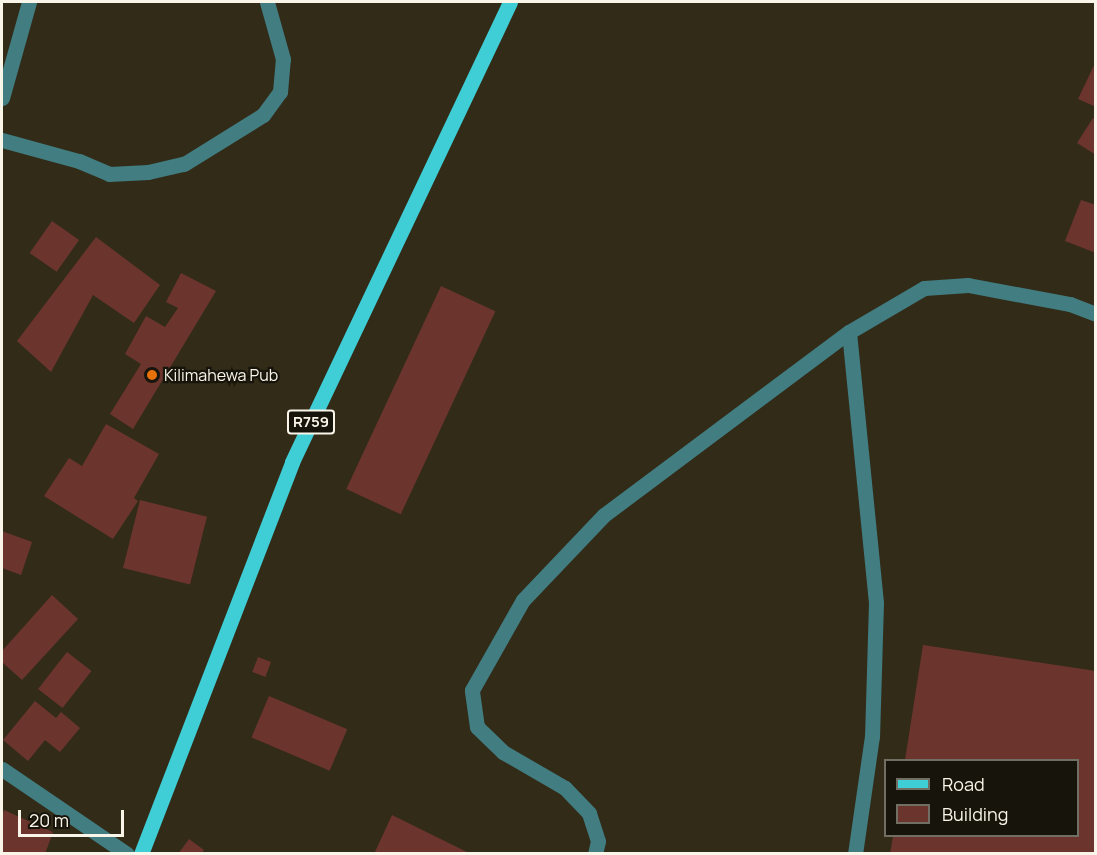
<!DOCTYPE html>
<style>
body{margin:0}
#map{position:relative;width:1097px;height:855px;overflow:hidden;background:#322b18;font-family:Manrope,sans-serif}
div>[style]{position:absolute}
[style*='--x']{left:calc(var(--x)*1px);top:calc(var(--y)*1px);width:calc(var(--w)*1px);rotate:calc(var(--a)*1deg)}
.building>*{inset:0;background:#6b352d;transform-origin:0 0}
.street>*{height:15px;margin:-7.5px;padding:0 7.5px;transform-origin:7.5px;border-radius:7.5px;background:#417d81}
.primary>*{height:15px;margin:-7.5px;padding:0 7.5px;transform-origin:7.5px;border-radius:7.5px;background:#40ced6}
.dots>*{width:16px;height:16px;translate:-50% -50%;box-sizing:border-box;border:3px solid #17140c;border-radius:50%}
span{translate:-50% -50%;white-space:nowrap;text-align:center;line-height:1.15;-webkit-text-stroke:4.5px #17140c;paint-order:stroke}
.shield-label span{padding:2px 4px;background:#17140c;border:2px solid;border-radius:4px;-webkit-text-stroke-width:0}
.shield-label{font-size:15px;color:#f9f5e9;font-weight:700}
.poi-label{font-size:16px;color:#f9f5e9}
.left{translate:0 -50%;text-align:left}
.frame{position:absolute;inset:0;border:3px solid #f9f5e9;pointer-events:none}
.legend{position:absolute;left:884px;top:759px;width:195px;height:78px;box-sizing:border-box;background:#17140c;border:2px solid #716e64;margin:0;padding:8px 10px;list-style:none;font-size:18px;color:#f9f5e9}
.legend li{display:flex;align-items:center;gap:12px;height:30px}
.legend b{width:30px;border:2px solid #716e64}
.scale{position:absolute;left:18px;top:810px;width:106px;height:27px;box-sizing:border-box;border:3px solid #f9f5e9;border-top:0;padding-left:8px;font-size:18px;line-height:21px;white-space:nowrap;color:#f9f5e9;-webkit-text-stroke:4px #17140c;paint-order:stroke}
</style>
<div id="map">
<div class="building">
<div style="clip-path:polygon(1096px 61px,1096px 107px,1078px 99px)"></div>
<div style="clip-path:polygon(1093px 118px,1096px 120px,1096px 155px,1077px 143px)"></div>
<div style="clip-path:polygon(1081px 200px,1096px 205px,1096px 253px,1065px 241px)"></div>
<div style="left:52px;top:221px;width:33px;height:39px;rotate:35deg"></div>
<div style="clip-path:polygon(96px 237px,160px 285px,134px 323px,93px 295px,51px 372px,17px 341px)"></div>
<div style="clip-path:polygon(181px 273px,216px 291px,133px 429px,110px 414px,141px 364px,125px 354px,146px 316px,165px 327px,178px 308px,166px 302px)"></div>
<div style="left:441px;top:286px;width:60px;height:224px;rotate:25deg"></div>
<div style="clip-path:polygon(106px 424px,159px 454px,134px 498px,138px 501px,113px 539px,44px 496px,69px 458px,82px 466px)"></div>
<div style="left:140px;top:500px;width:69px;height:70px;rotate:14deg"></div>
<div style="clip-path:polygon(2px 531px,32px 542px,21px 575px,2px 568px)"></div>
<div style="clip-path:polygon(52px 595px,78px 619px,22px 680px,2px 662px,2px 651px)"></div>
<div style="clip-path:polygon(923px 645px,1096px 671px,1096px 854px,890px 854px,893px 836px,1078px 836px,1078px 760px,905px 760px)"></div>
<div style="left:67px;top:652px;width:31px;height:47px;rotate:38deg"></div>
<div style="left:258px;top:657px;width:14px;height:16px;rotate:21deg"></div>
<div style="left:269px;top:696px;width:85px;height:45px;rotate:23deg"></div>
<div style="clip-path:polygon(35px 701px,56px 718px,61px 712px,80px 728px,60px 752px,45px 740px,28px 761px,3px 740px)"></div>
<div style="clip-path:polygon(4px 810px,53px 832px,45px 854px,2px 854px,2px 816px)"></div>
<div style="clip-path:polygon(392px 815px,471px 854px,374px 854px)"></div>
<div style="clip-path:polygon(189px 839px,204px 850px,201px 854px,178px 854px)"></div>
</div>
<div class="street">
<div style="--x:2;--y:98;--w:100;--a:-74.3"></div>
<div style="--x:2;--y:140;--w:80;--a:15.3"></div>
<div style="--x:79;--y:161;--w:33;--a:23"></div>
<div style="--x:109;--y:174;--w:39;--a:-3"></div>
<div style="--x:148;--y:172;--w:37;--a:-13"></div>
<div style="--x:184;--y:164;--w:93;--a:-31.8"></div>
<div style="--x:263;--y:115;--w:29;--a:-54"></div>
<div style="--x:280;--y:92;--w:33;--a:-85"></div>
<div style="--x:283;--y:59;--w:59;--a:-105.7"></div>
<div style="--x:849;--y:332;--w:272;--a:84.3"></div>
<div style="--x:876;--y:603;--w:133;--a:91.7"></div>
<div style="--x:872;--y:736;--w:119;--a:98.2"></div>
<div style="--x:2;--y:769;--w:151;--a:34.2"></div>
<div style="--x:595;--y:854;--w:13;--a:-77"></div>
<div style="--x:598;--y:841;--w:29;--a:-108"></div>
<div style="--x:589;--y:813;--w:35;--a:-134"></div>
<div style="--x:565;--y:788;--w:72;--a:-149.9"></div>
<div style="--x:503;--y:752;--w:36;--a:-136"></div>
<div style="--x:477;--y:727;--w:37;--a:-98"></div>
<div style="--x:472;--y:690;--w:103;--a:-60.5"></div>
<div style="--x:523;--y:600;--w:117;--a:-46.4"></div>
<div style="--x:604;--y:515;--w:306;--a:-36.8"></div>
<div style="--x:849;--y:332;--w:87;--a:-30.4"></div>
<div style="--x:924;--y:288;--w:44;--a:-3.9"></div>
<div style="--x:968;--y:285;--w:104;--a:10.6"></div>
<div style="--x:1070;--y:304;--w:28;--a:21"></div>
</div>
<div class="primary">
<div style="--x:141;--y:854;--w:420;--a:-68.9"></div>
<div style="--x:292;--y:462;--w:509;--a:-64.64"></div>
</div>
<div class="dots">
<div style="left:152px;top:375px;background:#e8710a"></div>
</div>
<div class="shield-label">
<span style="left:311px;top:422px">R759</span>
</div>
<div class="poi-label">
<span class="left" style="left:164px;top:375px">Kilimahewa Pub</span>
</div>
<div class="frame"></div>
<ul class="legend">
<li><b style="height:8px;background:#40ced6"></b>Road</li>
<li><b style="height:16px;background:#6b352d"></b>Building</li>
</ul>
<div class="scale">20 m</div>
</div>
